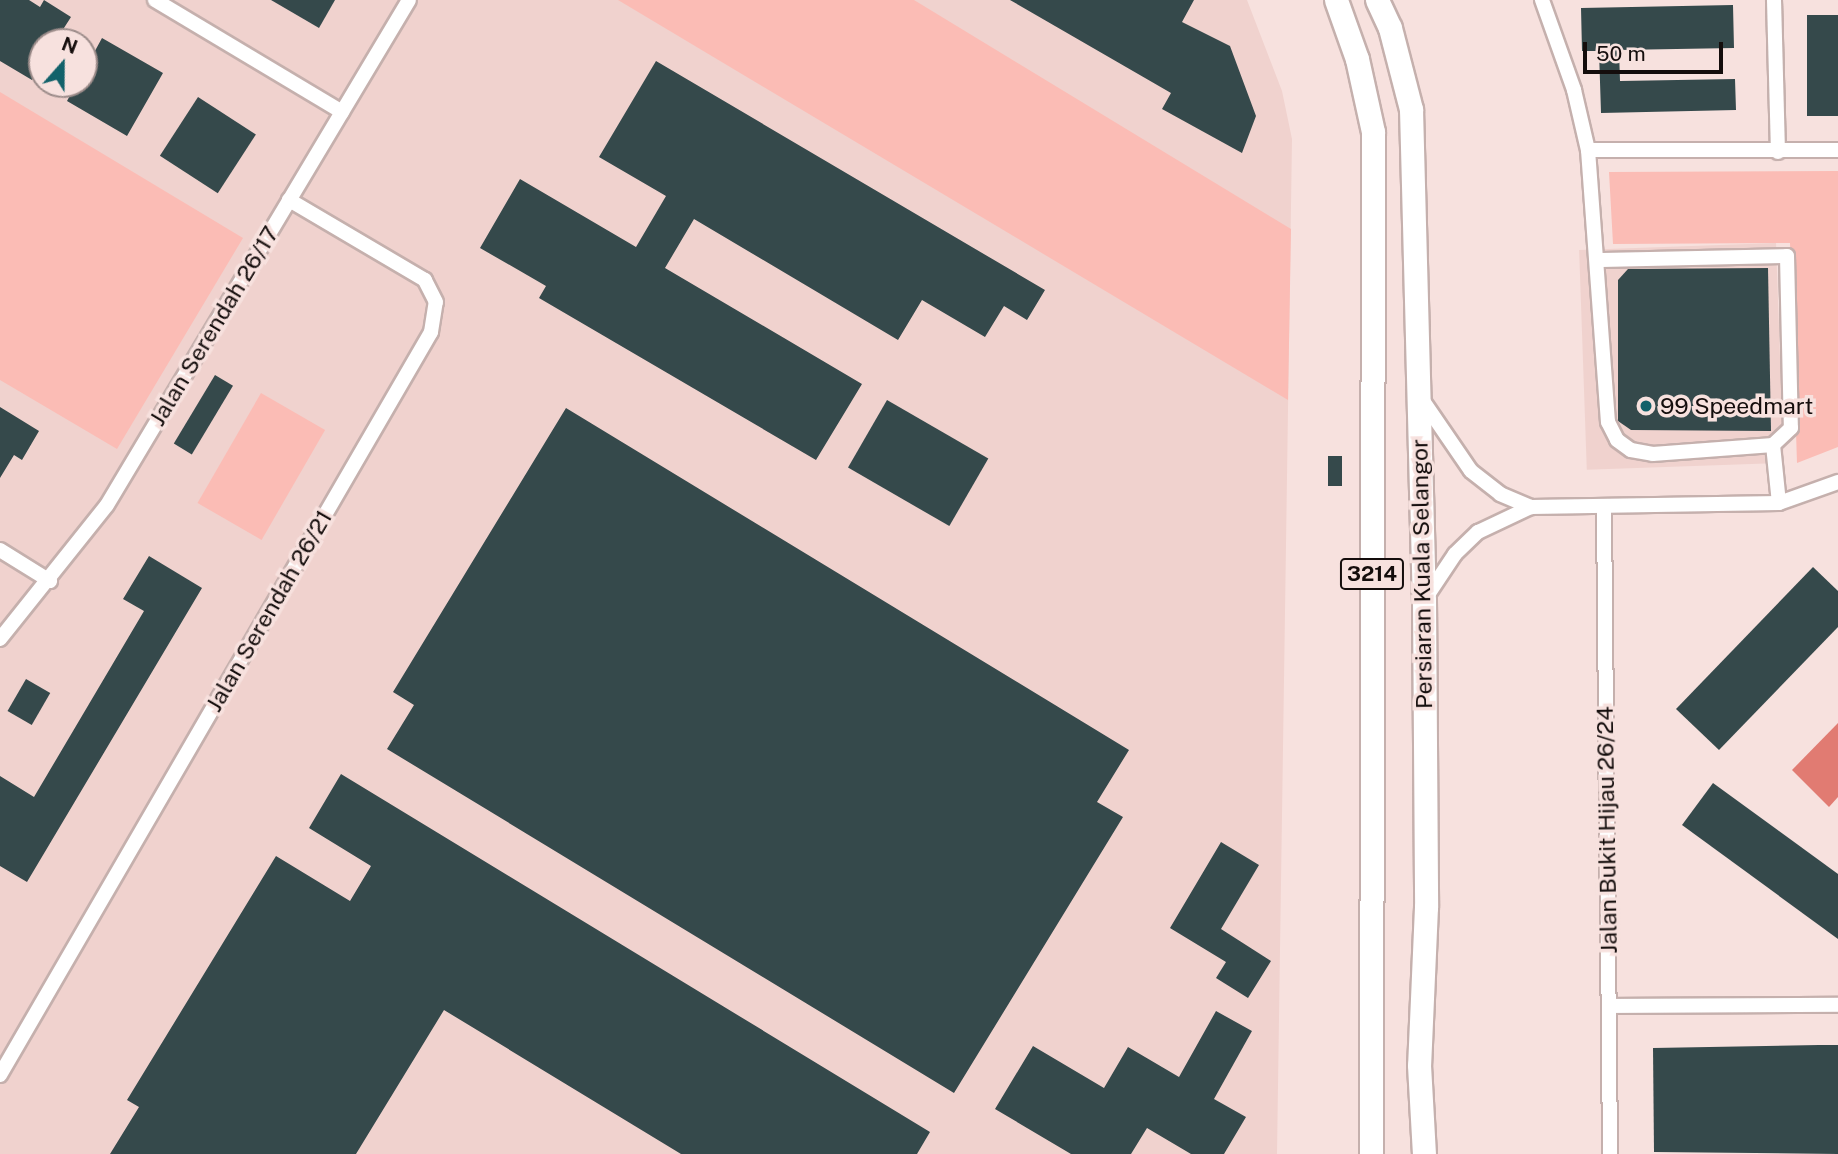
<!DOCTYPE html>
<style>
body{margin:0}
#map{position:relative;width:1838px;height:1154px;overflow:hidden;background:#f7e1de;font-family:"Public Sans",sans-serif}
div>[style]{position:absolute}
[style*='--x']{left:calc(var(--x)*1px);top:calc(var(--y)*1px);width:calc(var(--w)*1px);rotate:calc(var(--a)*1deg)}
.built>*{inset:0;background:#f0d2ce;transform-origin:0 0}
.green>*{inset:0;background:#fbbcb5;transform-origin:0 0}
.water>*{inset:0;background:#e17b72}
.building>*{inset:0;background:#35494b;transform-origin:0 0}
.roads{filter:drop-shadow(2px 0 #c5b0ad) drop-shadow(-2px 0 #c5b0ad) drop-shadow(0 2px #c5b0ad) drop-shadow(0 -2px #c5b0ad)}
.street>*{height:14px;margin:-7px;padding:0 7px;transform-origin:7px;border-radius:7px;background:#fff}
.primary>*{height:23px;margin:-11.5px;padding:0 11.5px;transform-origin:11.5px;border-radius:11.5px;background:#fff}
.dots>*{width:19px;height:19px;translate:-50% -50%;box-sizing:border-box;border:4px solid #f7e1de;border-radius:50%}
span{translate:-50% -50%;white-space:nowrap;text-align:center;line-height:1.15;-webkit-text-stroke:7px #f7e1de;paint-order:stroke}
.shield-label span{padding:2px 5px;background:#f7e1de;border:2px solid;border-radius:5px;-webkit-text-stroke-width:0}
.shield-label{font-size:21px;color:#140d0c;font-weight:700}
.street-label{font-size:23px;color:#140d0c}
.poi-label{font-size:23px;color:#140d0c}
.left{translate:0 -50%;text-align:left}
.north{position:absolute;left:28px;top:28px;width:70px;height:70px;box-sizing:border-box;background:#f7e1de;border:2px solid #9c8c8a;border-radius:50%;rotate:21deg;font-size:19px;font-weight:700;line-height:28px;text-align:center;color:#140d0c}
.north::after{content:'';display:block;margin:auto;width:24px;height:32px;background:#12616a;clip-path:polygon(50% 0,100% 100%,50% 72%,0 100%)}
.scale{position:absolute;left:1583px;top:42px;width:140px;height:32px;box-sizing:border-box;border:4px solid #140d0c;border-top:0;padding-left:9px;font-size:21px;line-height:24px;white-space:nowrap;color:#140d0c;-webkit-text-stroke:5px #f7e1de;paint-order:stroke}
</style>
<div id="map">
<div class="built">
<div style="clip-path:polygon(evenodd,0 0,1247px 0,1282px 91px,1292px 139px,1277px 1154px,0 1154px,0 0,42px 42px,84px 42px,84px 84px,42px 84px,42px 42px)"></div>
<div style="left:1776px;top:243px;width:220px;height:197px;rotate:88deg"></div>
</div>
<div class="green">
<div style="clip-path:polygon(618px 0,914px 0,1291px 229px,1288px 400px)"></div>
<div style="clip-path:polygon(0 92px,243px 238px,117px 449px,0 380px)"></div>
<div style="clip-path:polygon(1838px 171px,1838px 447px,1797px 463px,1790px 243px,1613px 244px,1609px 172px)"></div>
<div style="left:261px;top:393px;width:74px;height:127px;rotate:30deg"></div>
</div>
<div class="water">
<div style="clip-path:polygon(1838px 723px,1838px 797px,1829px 807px,1792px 770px)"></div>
</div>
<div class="building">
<div style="clip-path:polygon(0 0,29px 0,40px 7px,44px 0,71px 17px,55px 42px,42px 42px,42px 64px,32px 80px,0 61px)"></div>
<div style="clip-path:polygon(271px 0,335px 0,319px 28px)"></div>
<div style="clip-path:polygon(1010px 0,1194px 0,1182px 22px,1230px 46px,1256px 116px,1242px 153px,1162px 109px,1171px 93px)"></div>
<div style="clip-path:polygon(1733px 5px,1734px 48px,1619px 50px,1620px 81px,1735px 79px,1736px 110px,1601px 113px,1599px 51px,1582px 51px,1581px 8px)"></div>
<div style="left:1807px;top:15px;width:31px;height:101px"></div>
<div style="clip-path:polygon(102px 38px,163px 73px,127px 136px,67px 101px,76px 84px,84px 84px,84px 71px)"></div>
<div style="clip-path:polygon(656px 61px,1045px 290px,1027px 320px,1004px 306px,985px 337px,922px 300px,898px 340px,694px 219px,665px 268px,862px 384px,816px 460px,539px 298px,546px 286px,480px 248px,520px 179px,636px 247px,666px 196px,599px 157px)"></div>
<div style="left:198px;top:97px;width:69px;height:70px;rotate:33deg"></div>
<div style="clip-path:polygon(1768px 268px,1771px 431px,1631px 430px,1618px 421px,1618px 280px,1628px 269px)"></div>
<div style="left:215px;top:375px;width:21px;height:80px;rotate:31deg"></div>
<div style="left:887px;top:400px;width:117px;height:78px;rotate:30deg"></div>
<div style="clip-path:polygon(0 407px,39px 431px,22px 460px,14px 455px,0 478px)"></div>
<div style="clip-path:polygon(566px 408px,1129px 750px,1097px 802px,1123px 817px,954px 1093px,387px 749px,414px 705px,393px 692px)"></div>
<div style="left:1328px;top:456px;width:14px;height:30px"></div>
<div style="clip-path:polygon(149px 556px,202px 588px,27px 882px,0 866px,0 776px,34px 797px,144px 611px,123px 599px)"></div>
<div style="clip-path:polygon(1813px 567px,1838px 591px,1838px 627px,1719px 750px,1676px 709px)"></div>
<div style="left:26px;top:679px;width:28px;height:37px;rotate:30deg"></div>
<div style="clip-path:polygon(341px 774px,930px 1132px,917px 1154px,681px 1154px,444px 1010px,356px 1154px,110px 1154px,139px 1107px,127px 1100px,276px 856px,350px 901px,371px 866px,309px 828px)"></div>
<div style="clip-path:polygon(1713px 783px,1838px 874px,1838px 939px,1682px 825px)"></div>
<div style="clip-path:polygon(1221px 842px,1259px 865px,1221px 929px,1271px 961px,1248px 998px,1216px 978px,1226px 962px,1170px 928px)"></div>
<div style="clip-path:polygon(1216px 1011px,1252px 1031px,1214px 1099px,1246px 1117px,1224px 1154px,1191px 1154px,1147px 1128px,1131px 1154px,1071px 1154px,995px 1109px,1033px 1046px,1104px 1088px,1128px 1047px,1179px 1077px)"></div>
<div style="clip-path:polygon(1819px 1045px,1838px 1045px,1838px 1154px,1654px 1152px,1653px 1048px)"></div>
</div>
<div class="roads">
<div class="street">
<div style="--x:155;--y:0;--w:218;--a:30.9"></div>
<div style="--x:1542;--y:0;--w:96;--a:70.4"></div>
<div style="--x:1574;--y:90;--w:62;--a:76.9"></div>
<div style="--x:1588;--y:150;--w:273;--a:85.8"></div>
<div style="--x:1608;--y:422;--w:20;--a:63"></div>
<div style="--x:1617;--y:440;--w:17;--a:36"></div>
<div style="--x:1631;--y:450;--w:22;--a:10"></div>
<div style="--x:1653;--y:454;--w:120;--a:-4.3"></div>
<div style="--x:1774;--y:0;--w:152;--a:88.5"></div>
<div style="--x:1588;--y:150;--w:250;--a:0"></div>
<div style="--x:1597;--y:260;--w:190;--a:-1.2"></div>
<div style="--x:1787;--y:256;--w:172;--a:88.7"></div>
<div style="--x:1791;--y:428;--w:25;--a:137"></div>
<div style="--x:1421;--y:398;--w:88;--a:55.6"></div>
<div style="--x:1471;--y:471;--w:37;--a:38"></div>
<div style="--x:1500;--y:494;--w:34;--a:23"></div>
<div style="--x:1773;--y:445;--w:58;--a:84.1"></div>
<div style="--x:1604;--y:506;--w:648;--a:89.47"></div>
<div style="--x:0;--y:550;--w:59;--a:31.8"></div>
<div style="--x:1425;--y:599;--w:54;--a:-56.3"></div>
<div style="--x:1455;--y:554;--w:32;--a:-44"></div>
<div style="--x:1478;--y:532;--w:59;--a:-25.3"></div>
<div style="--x:1531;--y:507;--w:248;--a:-0.9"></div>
<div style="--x:1779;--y:503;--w:63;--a:-19.6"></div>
<div style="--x:0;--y:639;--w:171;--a:-51.4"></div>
<div style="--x:107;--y:505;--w:588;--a:-59.12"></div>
<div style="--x:1609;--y:1006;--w:229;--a:-0.3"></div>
<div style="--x:0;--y:1075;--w:859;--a:-59.88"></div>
<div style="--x:431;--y:332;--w:30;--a:-81"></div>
<div style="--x:436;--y:302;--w:25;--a:-117"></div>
<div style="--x:425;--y:280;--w:158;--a:-149.5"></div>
</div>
<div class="primary">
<div style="--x:1336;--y:0;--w:63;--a:70.4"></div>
<div style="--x:1357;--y:59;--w:75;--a:77.6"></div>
<div style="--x:1373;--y:132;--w:1022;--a:90.11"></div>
<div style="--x:1377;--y:0;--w:31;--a:65"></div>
<div style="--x:1390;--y:28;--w:84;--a:75.5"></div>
<div style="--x:1411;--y:109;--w:491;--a:88.5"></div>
<div style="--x:1424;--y:600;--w:307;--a:89.6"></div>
<div style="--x:1426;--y:907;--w:158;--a:92.5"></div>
<div style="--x:1419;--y:1065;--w:89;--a:86.8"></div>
</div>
</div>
<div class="dots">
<div style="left:1646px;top:406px;background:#12616a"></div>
</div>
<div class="shield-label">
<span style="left:1372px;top:574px">3214</span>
</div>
<div class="street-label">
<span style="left:214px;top:326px;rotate:-59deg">Jalan Serendah 26/17</span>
<span style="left:1422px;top:574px;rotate:-91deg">Persiaran Kuala Selangor</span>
<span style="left:269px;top:611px;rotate:-60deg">Jalan Serendah 26/21</span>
<span style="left:1607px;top:830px;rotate:-91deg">Jalan Bukit Hijau 26/24</span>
</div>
<div class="poi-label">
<span class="left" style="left:1660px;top:406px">99 Speedmart</span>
</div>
<div class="north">N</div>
<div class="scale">50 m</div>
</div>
